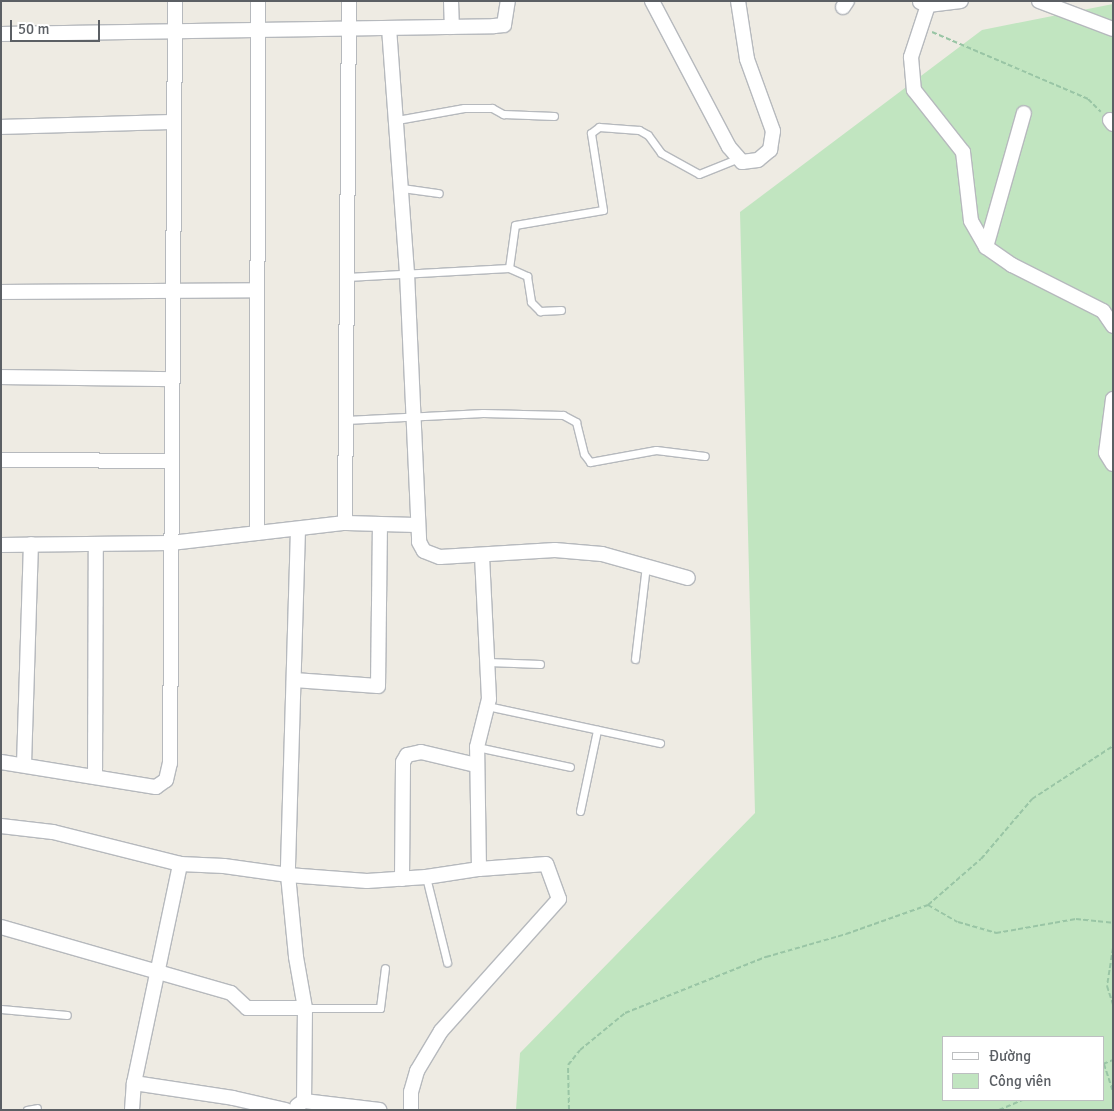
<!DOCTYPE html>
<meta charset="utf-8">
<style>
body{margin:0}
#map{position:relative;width:1114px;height:1111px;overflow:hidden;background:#eeebe3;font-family:Signika,sans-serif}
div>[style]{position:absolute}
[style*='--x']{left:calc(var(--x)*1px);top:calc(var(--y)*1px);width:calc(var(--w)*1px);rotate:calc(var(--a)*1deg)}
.green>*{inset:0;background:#c1e5c0}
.path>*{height:2px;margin-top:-1px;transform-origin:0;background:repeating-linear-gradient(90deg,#99c5a5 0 5px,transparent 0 7.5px)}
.roads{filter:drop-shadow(1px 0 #b6b9bd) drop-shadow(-1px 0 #b6b9bd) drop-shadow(0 1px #b6b9bd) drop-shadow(0 -1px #b6b9bd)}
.lane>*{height:7px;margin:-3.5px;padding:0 3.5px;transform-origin:3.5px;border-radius:3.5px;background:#fff}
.street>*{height:14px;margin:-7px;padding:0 7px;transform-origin:7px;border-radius:7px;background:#fff}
span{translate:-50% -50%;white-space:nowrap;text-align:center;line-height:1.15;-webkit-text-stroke:4px #fff;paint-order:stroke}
.frame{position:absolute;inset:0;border:2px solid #5b5f64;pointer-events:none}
.legend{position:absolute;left:942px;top:1036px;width:162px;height:65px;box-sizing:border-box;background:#fff;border:1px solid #bdbfc1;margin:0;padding:6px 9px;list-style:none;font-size:15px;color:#5b5f64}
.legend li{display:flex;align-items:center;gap:10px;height:25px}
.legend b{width:25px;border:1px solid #bdbfc1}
.scale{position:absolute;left:10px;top:20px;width:90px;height:22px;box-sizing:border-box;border:2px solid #5b5f64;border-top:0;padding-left:6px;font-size:15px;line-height:18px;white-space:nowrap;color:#5b5f64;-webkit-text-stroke:4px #fff;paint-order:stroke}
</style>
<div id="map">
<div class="green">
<div style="clip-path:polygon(evenodd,1113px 4px,1113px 1110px,516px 1110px,520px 1053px,755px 813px,740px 212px,982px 30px,1113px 4px,943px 1037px,1103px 1037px,1103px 1100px,943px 1100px,943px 1037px)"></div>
</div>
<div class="path">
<div style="--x:932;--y:32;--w:170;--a:23.2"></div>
<div style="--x:1088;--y:99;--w:18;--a:45"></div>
<div style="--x:928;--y:905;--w:34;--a:30"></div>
<div style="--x:958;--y:922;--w:40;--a:16"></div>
<div style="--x:996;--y:933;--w:81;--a:-9.9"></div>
<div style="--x:1076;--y:919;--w:37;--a:6"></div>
<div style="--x:1113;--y:948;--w:38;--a:99"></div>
<div style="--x:1107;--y:986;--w:19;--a:72"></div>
<div style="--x:1103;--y:1064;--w:11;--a:-22"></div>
<div style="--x:1104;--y:1064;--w:29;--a:72"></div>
<div style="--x:569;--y:1110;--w:45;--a:-91.3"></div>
<div style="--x:568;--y:1065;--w:19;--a:-51"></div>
<div style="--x:580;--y:1050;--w:58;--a:-39.4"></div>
<div style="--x:625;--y:1013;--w:152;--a:-21.7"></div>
<div style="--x:766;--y:957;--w:83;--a:-16"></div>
<div style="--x:846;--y:934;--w:87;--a:-19.5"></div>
<div style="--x:928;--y:905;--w:70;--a:-41"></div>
<div style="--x:981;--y:859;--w:79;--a:-49.6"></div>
<div style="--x:1032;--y:799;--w:97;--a:-33.2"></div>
<div style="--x:999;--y:1110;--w:26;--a:-23"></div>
</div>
<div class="roads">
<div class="lane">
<div style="--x:397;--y:120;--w:68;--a:-10.2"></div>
<div style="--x:464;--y:108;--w:28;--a:0"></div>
<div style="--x:492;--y:108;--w:13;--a:29"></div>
<div style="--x:503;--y:114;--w:51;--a:2.2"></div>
<div style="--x:402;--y:188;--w:37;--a:8"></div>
<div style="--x:509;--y:268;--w:43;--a:-82.1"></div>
<div style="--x:515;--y:225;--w:89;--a:-9.7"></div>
<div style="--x:603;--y:210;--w:78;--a:-98.9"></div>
<div style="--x:591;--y:133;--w:10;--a:-37"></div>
<div style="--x:599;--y:127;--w:40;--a:4.3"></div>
<div style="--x:639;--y:130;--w:10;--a:29"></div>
<div style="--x:648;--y:135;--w:22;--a:54"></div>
<div style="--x:661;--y:153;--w:43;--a:28.9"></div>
<div style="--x:699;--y:174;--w:43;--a:-21.8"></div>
<div style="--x:347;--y:277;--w:162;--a:-3.2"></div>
<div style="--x:509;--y:268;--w:20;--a:24"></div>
<div style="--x:527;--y:276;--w:26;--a:81"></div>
<div style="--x:531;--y:302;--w:13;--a:45"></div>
<div style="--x:540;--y:311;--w:21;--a:-3"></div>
<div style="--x:346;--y:420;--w:137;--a:-2.9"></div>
<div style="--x:483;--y:413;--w:80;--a:1.4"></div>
<div style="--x:563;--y:415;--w:15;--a:28"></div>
<div style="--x:576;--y:422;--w:33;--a:76"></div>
<div style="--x:584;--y:454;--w:10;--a:53"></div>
<div style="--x:590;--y:462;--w:67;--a:-10.3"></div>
<div style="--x:656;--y:450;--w:49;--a:7"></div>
<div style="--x:635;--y:659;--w:95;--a:-83.3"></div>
<div style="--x:488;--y:662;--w:52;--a:2.2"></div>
<div style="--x:487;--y:706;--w:177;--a:12.1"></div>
<div style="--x:477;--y:747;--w:95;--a:12.1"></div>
<div style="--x:580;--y:811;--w:83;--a:-78.1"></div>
<div style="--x:426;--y:877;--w:88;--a:76.1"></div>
<div style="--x:305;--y:1008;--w:75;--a:0"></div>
<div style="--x:380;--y:1008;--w:40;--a:-82.9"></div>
<div style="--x:1;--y:1009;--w:66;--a:5.2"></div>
<div style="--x:27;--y:1110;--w:10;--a:-11"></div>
</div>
<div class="street">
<div style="--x:451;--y:1;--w:26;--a:88"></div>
<div style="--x:652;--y:1;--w:165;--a:62.2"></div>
<div style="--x:729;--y:147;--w:20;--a:49"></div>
<div style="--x:742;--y:162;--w:16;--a:-7"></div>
<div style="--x:758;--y:160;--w:16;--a:-40"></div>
<div style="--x:770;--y:150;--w:19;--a:-81"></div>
<div style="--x:773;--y:131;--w:77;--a:-109.9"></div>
<div style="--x:747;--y:59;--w:59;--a:-98.8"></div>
<div style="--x:1039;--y:1;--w:79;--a:20.7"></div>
<div style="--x:920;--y:2;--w:9;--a:21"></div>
<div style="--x:928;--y:5;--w:33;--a:-7"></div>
<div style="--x:928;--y:5;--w:55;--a:108.1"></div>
<div style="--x:911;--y:57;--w:33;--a:85"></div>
<div style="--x:914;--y:90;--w:79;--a:51.7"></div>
<div style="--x:963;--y:152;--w:69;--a:83.4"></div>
<div style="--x:971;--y:221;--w:30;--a:60"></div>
<div style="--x:986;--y:247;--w:32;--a:35"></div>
<div style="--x:1012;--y:265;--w:102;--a:26.8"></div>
<div style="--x:1103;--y:311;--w:18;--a:56"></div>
<div style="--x:843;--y:7;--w:7;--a:-56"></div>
<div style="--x:389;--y:28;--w:246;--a:85.8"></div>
<div style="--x:407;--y:273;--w:269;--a:87.4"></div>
<div style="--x:419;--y:542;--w:10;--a:61"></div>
<div style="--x:424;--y:551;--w:17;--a:21"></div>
<div style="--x:440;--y:557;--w:115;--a:-3.5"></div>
<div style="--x:555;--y:550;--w:47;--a:4.9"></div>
<div style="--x:602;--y:554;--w:89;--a:15.6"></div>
<div style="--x:1;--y:34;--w:493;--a:-0.9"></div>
<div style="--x:494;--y:26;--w:10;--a:-6"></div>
<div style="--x:504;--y:25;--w:24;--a:-81"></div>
<div style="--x:1110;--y:120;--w:5;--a:53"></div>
<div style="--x:1;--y:127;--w:172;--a:-1.7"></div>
<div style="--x:986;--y:247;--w:139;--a:-74.2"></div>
<div style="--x:1;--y:292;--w:255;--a:-0.4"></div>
<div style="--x:1;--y:377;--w:170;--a:0.7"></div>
<div style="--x:1113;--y:399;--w:54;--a:97.4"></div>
<div style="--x:1106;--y:453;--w:13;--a:58"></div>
<div style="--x:1;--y:460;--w:169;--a:0.3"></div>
<div style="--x:345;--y:523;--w:72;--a:1.6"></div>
<div style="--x:298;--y:529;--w:346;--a:91.7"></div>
<div style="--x:288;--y:875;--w:82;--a:84.4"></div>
<div style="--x:296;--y:957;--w:52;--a:80"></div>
<div style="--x:305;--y:1008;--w:93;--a:90.6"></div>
<div style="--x:257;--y:533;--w:532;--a:-89.89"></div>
<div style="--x:1;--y:545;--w:170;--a:-0.7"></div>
<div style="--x:171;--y:543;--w:175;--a:-6.6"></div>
<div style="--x:345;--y:523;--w:522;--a:-89.56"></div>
<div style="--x:294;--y:680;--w:84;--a:4.1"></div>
<div style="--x:378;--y:686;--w:161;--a:-89.3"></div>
<div style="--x:1;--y:762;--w:157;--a:9.2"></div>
<div style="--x:156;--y:787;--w:12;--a:-35"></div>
<div style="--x:166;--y:780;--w:17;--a:-77"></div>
<div style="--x:170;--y:763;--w:762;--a:-89.62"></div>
<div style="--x:24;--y:765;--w:221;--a:-88.2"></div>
<div style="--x:95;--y:777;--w:232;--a:-89.8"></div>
<div style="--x:1;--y:826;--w:52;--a:6.6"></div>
<div style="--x:53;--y:832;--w:131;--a:14.1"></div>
<div style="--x:180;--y:864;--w:44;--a:2.6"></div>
<div style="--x:224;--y:866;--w:65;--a:8"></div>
<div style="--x:288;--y:875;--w:79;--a:4.3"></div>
<div style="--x:367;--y:881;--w:59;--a:-3.9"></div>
<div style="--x:426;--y:877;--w:54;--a:-8.6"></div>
<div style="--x:479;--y:869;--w:122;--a:-90.9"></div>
<div style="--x:477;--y:747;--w:49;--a:-76"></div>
<div style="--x:489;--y:699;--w:144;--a:-92.8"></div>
<div style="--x:402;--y:879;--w:117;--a:-89.5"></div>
<div style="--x:403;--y:762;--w:8;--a:-60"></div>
<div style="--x:407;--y:755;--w:14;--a:-12"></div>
<div style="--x:421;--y:752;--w:57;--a:13.3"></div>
<div style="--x:1;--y:927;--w:239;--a:16"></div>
<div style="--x:231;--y:993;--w:22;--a:43"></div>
<div style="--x:247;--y:1008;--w:58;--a:0"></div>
<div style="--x:134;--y:1083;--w:100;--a:8.6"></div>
<div style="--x:233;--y:1098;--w:54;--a:12.8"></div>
<div style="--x:297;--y:1106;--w:9;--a:-36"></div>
<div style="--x:304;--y:1101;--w:76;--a:6.8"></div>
<div style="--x:132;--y:1110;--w:27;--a:-86"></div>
<div style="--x:134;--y:1083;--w:224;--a:-78.1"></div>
<div style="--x:411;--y:1110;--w:18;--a:-90"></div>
<div style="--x:411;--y:1092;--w:22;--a:-74"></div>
<div style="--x:417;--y:1071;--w:47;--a:-59"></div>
<div style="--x:441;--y:1031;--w:177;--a:-48.2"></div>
<div style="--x:559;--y:899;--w:37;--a:-110"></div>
<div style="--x:546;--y:864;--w:67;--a:175.7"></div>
</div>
</div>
<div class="frame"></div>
<ul class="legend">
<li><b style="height:6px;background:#fff"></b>Đường</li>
<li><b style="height:14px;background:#c1e5c0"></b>Công viên</li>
</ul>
<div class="scale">50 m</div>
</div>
